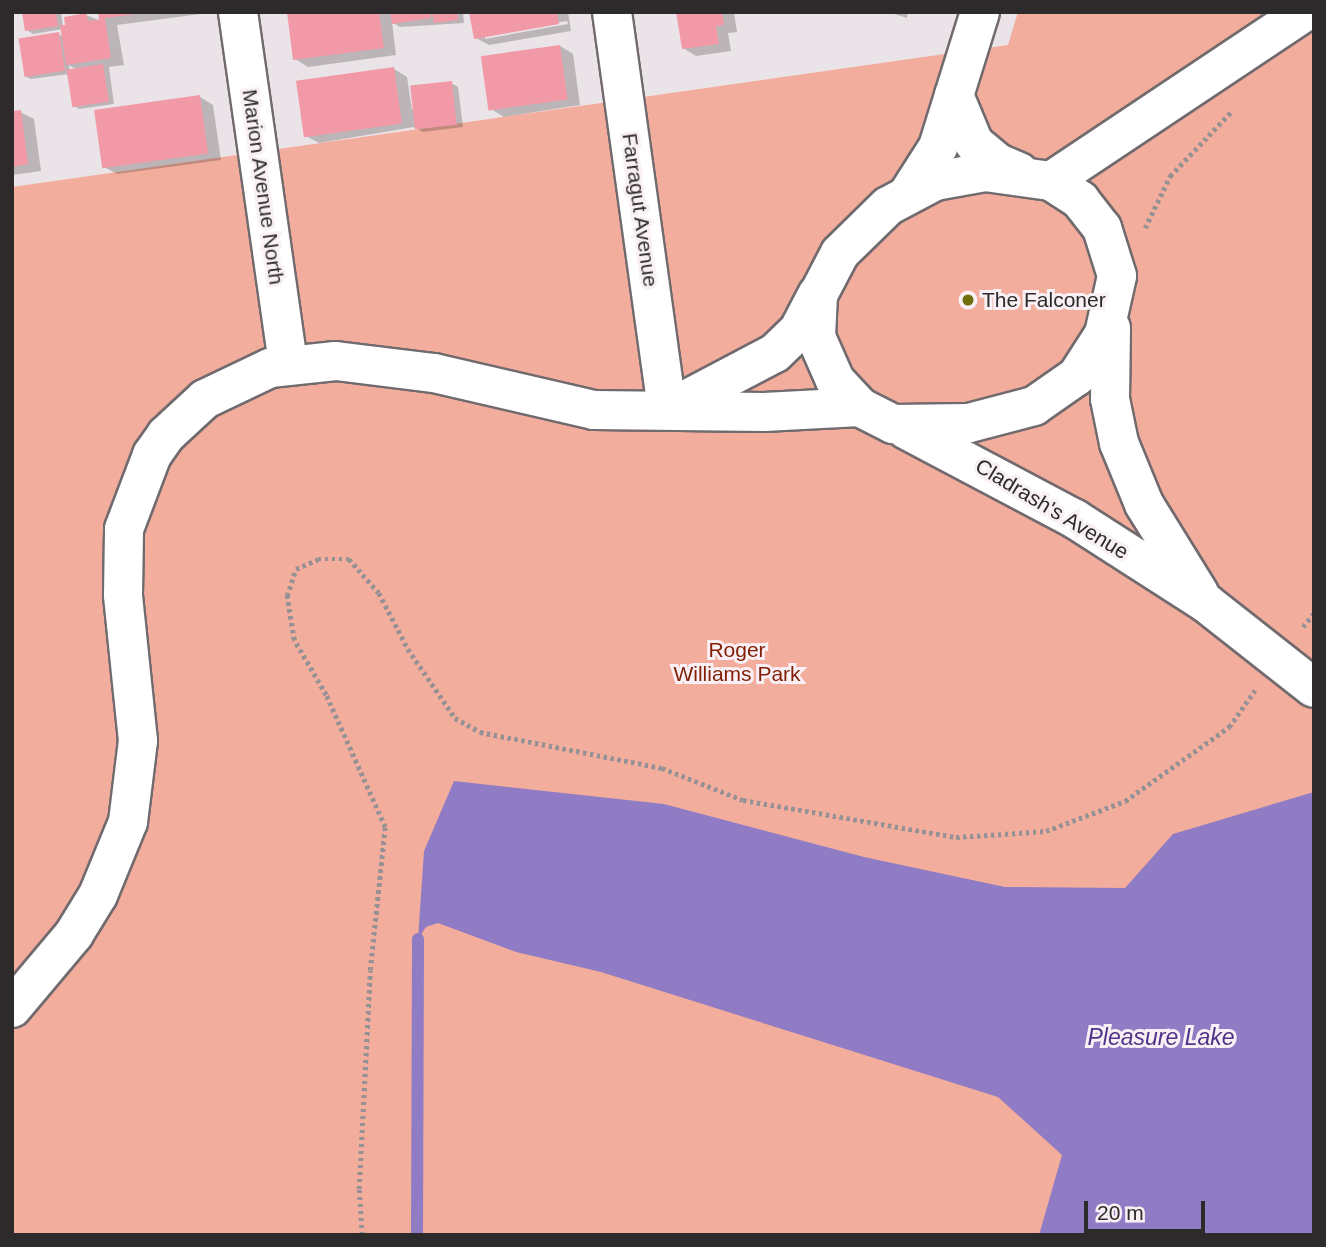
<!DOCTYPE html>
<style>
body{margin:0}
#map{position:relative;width:1326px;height:1247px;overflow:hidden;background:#eae3e7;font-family:Helvetica,sans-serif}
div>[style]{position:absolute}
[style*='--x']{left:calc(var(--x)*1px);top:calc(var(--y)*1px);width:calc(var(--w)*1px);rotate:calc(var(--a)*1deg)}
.green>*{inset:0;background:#f3ad9c}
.water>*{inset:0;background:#8f7cc4}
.shadow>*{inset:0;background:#0003}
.stream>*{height:12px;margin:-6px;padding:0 6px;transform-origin:6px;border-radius:6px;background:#8f7cc4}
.building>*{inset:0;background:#f299a8;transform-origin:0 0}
.path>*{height:4.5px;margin-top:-2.25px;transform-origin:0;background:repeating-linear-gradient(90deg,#969194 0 3.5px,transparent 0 7px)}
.roads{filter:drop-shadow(2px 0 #716a6e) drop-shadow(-2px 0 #716a6e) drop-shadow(0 2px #716a6e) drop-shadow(0 -2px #716a6e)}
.street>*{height:38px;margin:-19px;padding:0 19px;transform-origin:19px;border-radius:19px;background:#fff}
.dots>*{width:19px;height:19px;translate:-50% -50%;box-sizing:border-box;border:4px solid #f8f0f4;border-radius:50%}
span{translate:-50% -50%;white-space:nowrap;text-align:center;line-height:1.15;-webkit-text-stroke:6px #f8f0f4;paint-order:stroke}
.street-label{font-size:21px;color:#2d2a2c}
.poi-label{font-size:21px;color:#2d2a2c}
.left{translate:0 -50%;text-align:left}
.park-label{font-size:21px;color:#811e05}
.water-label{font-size:23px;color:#503389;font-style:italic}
.frame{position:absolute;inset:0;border:14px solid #2d2a2c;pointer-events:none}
.scale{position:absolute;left:1084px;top:1201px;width:121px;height:32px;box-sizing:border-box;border:4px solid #2d2a2c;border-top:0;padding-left:9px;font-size:21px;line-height:24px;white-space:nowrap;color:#2d2a2c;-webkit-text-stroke:5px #f8f0f4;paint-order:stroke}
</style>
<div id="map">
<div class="green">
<div style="clip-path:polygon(1018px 12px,1314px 12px,1314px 1235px,12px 1235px,12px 187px,1008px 45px)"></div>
</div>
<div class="water">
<div style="clip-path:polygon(454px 781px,664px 804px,864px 857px,1005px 887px,1125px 888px,1173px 834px,1314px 792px,1314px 1235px,1039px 1235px,1062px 1155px,998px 1097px,601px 972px,516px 952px,438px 923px,426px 927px,418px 939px,424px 851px)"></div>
</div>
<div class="shadow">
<div style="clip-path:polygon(evenodd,61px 12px,63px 27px,86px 15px,101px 21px,100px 12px,200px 14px,117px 25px,124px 65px,109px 67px,114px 104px,79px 109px,73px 105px,69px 74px,31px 79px,25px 76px,58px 34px,64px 37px,63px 29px,33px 34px,27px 30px,24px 13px,61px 12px,69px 65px,77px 70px,70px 71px,69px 65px)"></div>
<div style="clip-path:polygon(289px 12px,463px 12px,464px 23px,400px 27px,392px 22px,396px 55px,308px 67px,295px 59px)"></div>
<div style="clip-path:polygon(evenodd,471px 12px,568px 12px,571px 31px,489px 45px,476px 38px,471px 12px,567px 21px,568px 24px,485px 39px,485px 35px,567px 21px)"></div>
<div style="clip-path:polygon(678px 12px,734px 12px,737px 32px,728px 33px,731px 51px,696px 56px,683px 48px)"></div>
<div style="clip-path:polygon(888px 12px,908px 12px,907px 18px)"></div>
<div style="clip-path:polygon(560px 46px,573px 54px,580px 105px,504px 117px,491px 109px)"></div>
<div style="clip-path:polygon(394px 69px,407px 77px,412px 110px,451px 83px,458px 87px,463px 127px,423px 132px,414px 127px,319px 143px,306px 136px)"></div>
<div style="clip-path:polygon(200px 97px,213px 105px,221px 160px,117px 174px,104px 167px)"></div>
<div style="clip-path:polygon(20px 112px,34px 119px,41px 171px,12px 175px,12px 113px)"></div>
</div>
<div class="stream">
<div style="--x:417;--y:1235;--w:296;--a:-89.8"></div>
</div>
<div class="building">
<div style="clip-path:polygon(22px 12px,56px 12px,58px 26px,25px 31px)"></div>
<div style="clip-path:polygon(98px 12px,137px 14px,105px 18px,111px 58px,66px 65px,60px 25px,65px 25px,64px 17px,86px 13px,88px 21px,99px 20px)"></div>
<div style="clip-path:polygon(287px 12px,379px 12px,384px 48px,293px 60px)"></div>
<div style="clip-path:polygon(390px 12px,431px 12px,431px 18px,392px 24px)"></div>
<div style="clip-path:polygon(432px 12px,457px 12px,458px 20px,434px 23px)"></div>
<div style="clip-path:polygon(469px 12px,557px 12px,559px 24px,474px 39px)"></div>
<div style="clip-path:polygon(676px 12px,722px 12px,724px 25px,716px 26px,719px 44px,682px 49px)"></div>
<div style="left:59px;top:32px;width:39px;height:41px;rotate:81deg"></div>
<div style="left:560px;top:45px;width:55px;height:80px;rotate:82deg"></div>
<div style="left:103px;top:64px;width:38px;height:37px;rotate:81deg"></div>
<div style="left:394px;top:67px;width:57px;height:99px;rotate:82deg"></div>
<div style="left:452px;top:81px;width:44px;height:42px;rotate:84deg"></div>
<div style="left:200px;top:95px;width:59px;height:107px;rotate:82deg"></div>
<div style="clip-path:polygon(21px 110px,28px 164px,12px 167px,12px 111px)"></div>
</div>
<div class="path">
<div style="--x:1145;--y:228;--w:58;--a:-64.3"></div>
<div style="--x:1170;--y:176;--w:90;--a:-46.4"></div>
<div style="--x:1303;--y:627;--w:18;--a:-52"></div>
<div style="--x:362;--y:1235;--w:46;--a:-93.7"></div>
<div style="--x:359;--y:1189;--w:219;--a:-87.1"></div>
<div style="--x:370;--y:970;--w:144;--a:-84"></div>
<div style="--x:385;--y:827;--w:145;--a:-114.1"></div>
<div style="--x:326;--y:695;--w:64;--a:-120.2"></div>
<div style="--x:294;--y:640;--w:45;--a:-99"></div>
<div style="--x:287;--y:596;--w:28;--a:-72"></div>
<div style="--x:296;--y:569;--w:24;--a:-24"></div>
<div style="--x:318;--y:559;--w:31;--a:0"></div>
<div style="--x:349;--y:559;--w:45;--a:48.6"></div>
<div style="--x:379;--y:593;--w:63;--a:62.6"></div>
<div style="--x:408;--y:649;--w:83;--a:55.7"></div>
<div style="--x:455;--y:718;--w:29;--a:29"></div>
<div style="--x:480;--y:732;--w:186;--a:11.2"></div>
<div style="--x:662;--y:768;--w:87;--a:21.6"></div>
<div style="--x:743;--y:800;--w:216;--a:9.9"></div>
<div style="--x:956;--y:837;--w:90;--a:-3.8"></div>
<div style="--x:1046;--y:831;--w:85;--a:-20.8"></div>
<div style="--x:1125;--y:801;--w:128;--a:-35.4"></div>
<div style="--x:1229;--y:727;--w:45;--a:-54.9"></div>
</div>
<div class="roads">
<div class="street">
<div style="--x:238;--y:12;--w:355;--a:81.9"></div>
<div style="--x:612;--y:12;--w:400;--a:82.1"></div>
<div style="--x:954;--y:95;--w:52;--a:67.4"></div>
<div style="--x:974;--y:143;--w:31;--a:40"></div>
<div style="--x:998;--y:163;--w:23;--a:23"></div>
<div style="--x:985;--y:172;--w:67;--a:7.8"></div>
<div style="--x:1051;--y:181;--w:35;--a:33"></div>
<div style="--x:1080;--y:200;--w:36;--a:52"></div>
<div style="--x:1102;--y:228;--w:50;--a:72.6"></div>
<div style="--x:1117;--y:276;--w:59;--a:102.6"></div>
<div style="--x:1104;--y:334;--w:50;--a:122.7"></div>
<div style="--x:1077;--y:376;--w:52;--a:145.1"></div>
<div style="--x:1034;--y:406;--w:67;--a:165.3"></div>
<div style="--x:969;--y:423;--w:76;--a:179.2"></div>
<div style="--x:893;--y:424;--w:37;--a:-153"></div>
<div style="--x:860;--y:407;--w:37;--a:-133"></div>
<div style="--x:835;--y:380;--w:47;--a:-113.8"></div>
<div style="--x:816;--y:337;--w:42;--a:-87.3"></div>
<div style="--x:818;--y:295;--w:47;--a:-62.4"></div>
<div style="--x:840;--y:253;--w:67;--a:-44.4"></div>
<div style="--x:888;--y:206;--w:53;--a:-28"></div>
<div style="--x:935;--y:181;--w:51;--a:-10.2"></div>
<div style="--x:1051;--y:181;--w:304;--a:-33.7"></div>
<div style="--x:908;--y:194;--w:56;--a:-57.4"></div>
<div style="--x:938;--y:147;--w:141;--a:-72.7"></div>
<div style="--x:1111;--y:328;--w:71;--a:90.8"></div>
<div style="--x:1110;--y:399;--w:45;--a:78.4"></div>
<div style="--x:1119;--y:443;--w:66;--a:67.7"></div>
<div style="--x:1144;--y:504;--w:105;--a:58.3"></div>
<div style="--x:676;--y:405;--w:112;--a:-27.7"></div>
<div style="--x:775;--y:353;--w:32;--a:-44"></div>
<div style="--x:798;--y:331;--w:41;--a:-62.2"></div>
<div style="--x:905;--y:429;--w:192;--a:27.9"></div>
<div style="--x:1075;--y:519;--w:156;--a:32.7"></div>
<div style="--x:1206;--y:603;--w:137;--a:38.2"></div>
<div style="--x:12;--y:1008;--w:97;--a:-50"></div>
<div style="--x:74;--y:934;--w:46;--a:-58.4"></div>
<div style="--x:98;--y:895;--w:79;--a:-67.7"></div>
<div style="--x:128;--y:822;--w:82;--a:-83"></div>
<div style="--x:138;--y:741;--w:147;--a:-95.9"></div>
<div style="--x:123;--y:595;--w:66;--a:-89.1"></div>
<div style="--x:124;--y:529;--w:79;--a:-69.3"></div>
<div style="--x:152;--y:455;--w:24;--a:-55"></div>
<div style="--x:166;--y:435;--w:53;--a:-42.7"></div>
<div style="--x:205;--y:399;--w:72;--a:-25.5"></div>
<div style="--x:270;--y:368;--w:66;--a:-6.1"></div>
<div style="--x:336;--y:361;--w:99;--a:7"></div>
<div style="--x:434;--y:373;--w:164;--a:13"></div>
<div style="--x:594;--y:410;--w:170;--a:0.7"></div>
<div style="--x:764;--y:412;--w:96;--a:-3"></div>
</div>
</div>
<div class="dots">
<div style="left:968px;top:300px;background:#6e6d0c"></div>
</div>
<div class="street-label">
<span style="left:263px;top:187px;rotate:82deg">Marion Avenue North</span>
<span style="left:640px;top:210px;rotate:82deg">Farragut Avenue</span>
<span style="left:1052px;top:509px;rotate:31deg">Cladrash's Avenue</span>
</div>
<div class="poi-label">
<span class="left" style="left:982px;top:300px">The Falconer</span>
</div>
<div class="park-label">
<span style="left:737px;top:662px">Roger<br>Williams Park</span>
</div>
<div class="water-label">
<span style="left:1161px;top:1037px">Pleasure Lake</span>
</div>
<div class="frame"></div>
<div class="scale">20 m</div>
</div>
